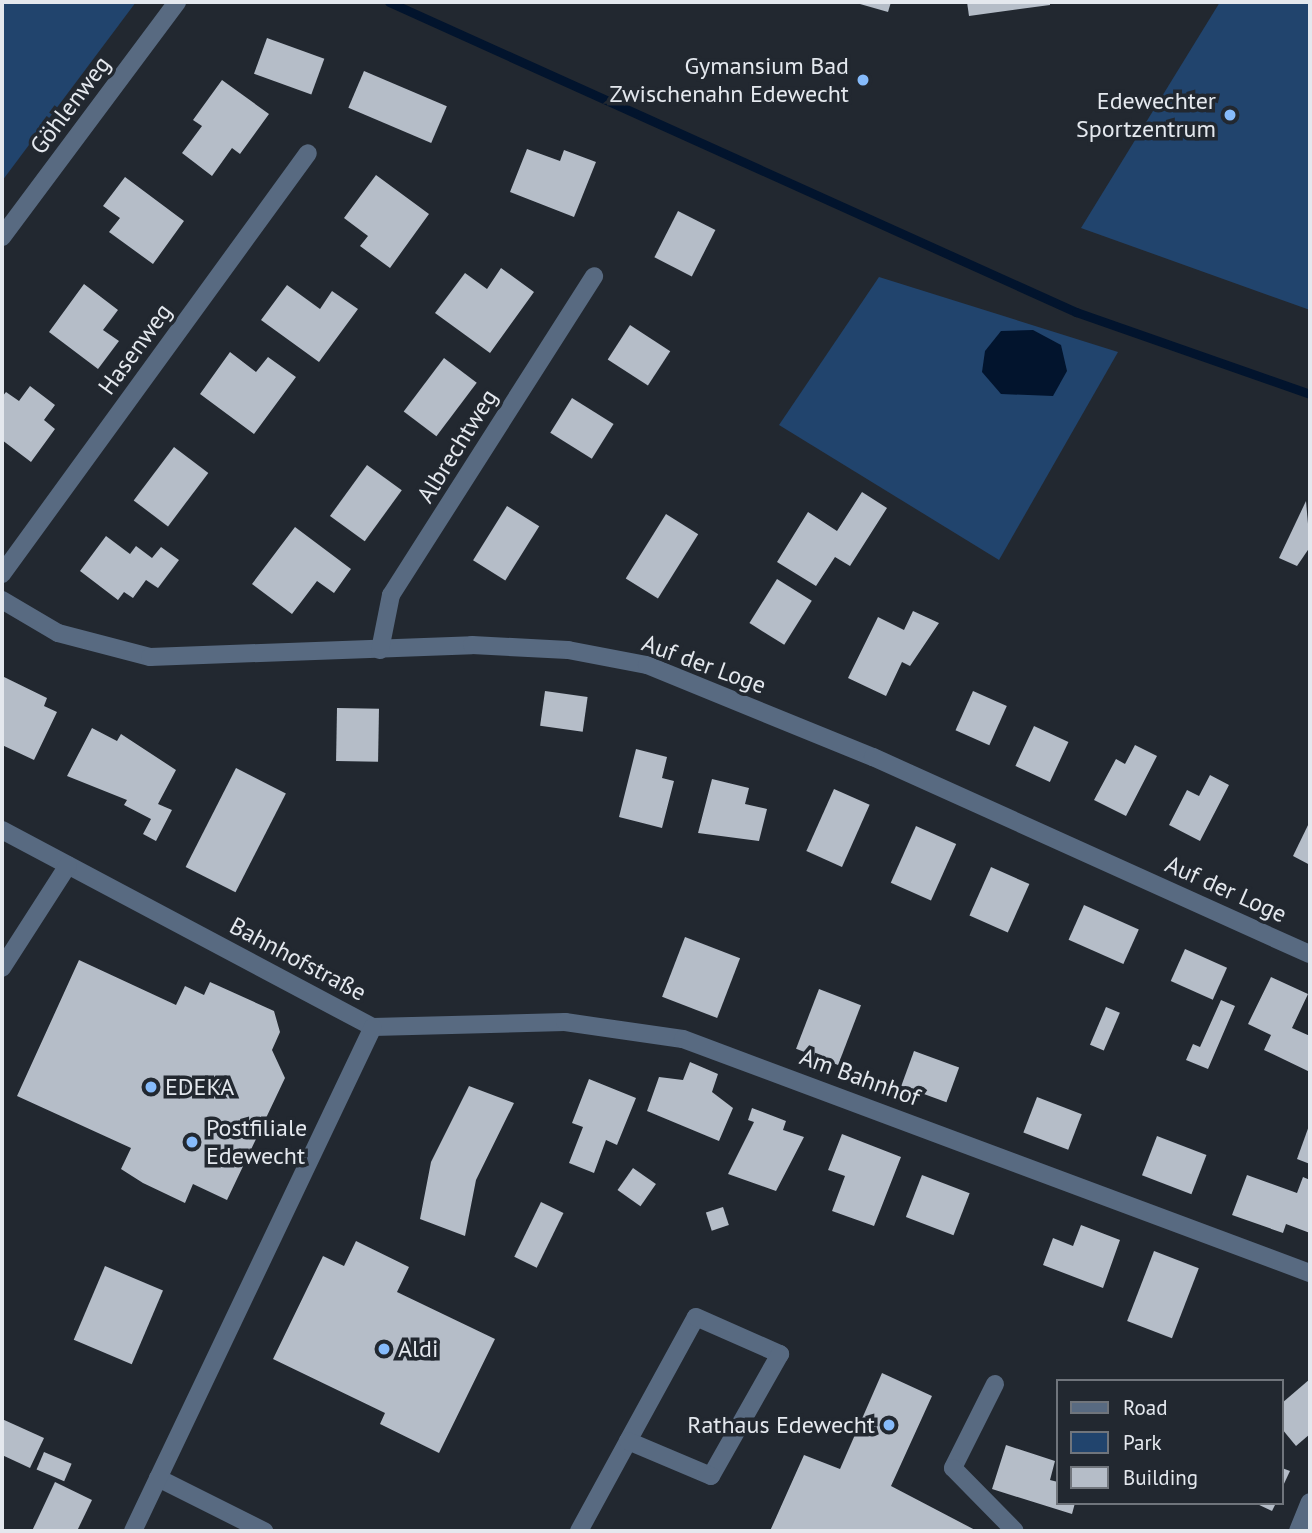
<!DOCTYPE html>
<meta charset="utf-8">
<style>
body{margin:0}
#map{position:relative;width:1312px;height:1533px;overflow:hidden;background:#222830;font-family:"PT Sans",sans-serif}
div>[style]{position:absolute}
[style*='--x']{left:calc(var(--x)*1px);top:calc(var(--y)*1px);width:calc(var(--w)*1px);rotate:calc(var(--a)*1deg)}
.green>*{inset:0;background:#21446d}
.water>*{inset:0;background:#02142d}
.stream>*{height:9px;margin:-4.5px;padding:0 4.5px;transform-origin:4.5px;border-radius:4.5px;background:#02142d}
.building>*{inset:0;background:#b5bdc8;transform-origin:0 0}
.minor>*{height:18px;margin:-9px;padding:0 9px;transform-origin:9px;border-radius:9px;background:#586a81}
.dots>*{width:19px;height:19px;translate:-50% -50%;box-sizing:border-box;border:4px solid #222830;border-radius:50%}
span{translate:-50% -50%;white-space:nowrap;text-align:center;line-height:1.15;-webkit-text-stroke:7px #222830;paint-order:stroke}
.poi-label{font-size:24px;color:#e4e8ee}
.right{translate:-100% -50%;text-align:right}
.left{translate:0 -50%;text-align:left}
.street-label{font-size:24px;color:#e4e8ee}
.frame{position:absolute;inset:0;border:4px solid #e4e8ee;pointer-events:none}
.legend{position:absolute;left:1056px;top:1379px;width:228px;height:126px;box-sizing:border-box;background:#222830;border:2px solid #70757c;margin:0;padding:9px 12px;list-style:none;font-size:21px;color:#e4e8ee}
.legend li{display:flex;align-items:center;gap:14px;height:35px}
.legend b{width:35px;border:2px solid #70757c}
</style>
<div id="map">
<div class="green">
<div style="clip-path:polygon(2px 2px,136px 2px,2px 181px)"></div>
<div style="clip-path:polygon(1220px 2px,1310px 2px,1310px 310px,1081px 228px)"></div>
<div style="clip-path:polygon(879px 277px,1118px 352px,999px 560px,779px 425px)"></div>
</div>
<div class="water">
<div style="clip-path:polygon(1033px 330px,1061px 345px,1067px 371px,1053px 396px,1001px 394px,982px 372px,985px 351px,1001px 331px)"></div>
</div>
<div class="stream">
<div style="--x:389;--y:2;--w:754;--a:24.29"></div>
<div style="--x:1076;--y:312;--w:248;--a:19.3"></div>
</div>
<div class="building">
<div style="clip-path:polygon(853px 2px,891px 2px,888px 12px)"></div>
<div style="clip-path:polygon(967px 2px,1050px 2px,1050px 5px,969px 16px)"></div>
<div style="left:267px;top:38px;width:61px;height:38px;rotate:20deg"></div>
<div style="left:364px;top:71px;width:90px;height:40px;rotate:23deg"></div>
<div style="clip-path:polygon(222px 80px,269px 114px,240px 154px,232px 148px,212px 176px,182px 153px,202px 126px,193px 120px)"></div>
<div style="clip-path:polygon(527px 149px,560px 161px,564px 150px,596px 162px,574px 217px,510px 192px)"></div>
<div style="clip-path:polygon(376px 175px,429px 214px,390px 268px,360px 246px,368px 236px,344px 218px)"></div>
<div style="clip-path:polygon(125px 177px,184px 221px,153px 264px,109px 232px,120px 218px,103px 206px)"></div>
<div style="left:678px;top:211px;width:42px;height:52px;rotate:27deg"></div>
<div style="clip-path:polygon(501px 268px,534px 292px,490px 353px,435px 313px,465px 273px,487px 289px)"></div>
<div style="clip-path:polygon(84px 284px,118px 310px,103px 330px,119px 341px,98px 369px,49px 332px)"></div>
<div style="clip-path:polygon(287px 285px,320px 309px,332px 291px,358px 309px,319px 362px,261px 320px)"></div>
<div style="left:630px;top:325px;width:48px;height:41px;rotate:33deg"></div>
<div style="clip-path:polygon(230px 352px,256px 372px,268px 357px,296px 377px,254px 434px,200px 394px)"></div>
<div style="left:444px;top:358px;width:41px;height:67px;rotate:37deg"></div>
<div style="clip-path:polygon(30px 386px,55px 405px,44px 420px,55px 429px,31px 462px,2px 440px,2px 397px,6px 392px,19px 401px)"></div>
<div style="left:572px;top:398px;width:49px;height:41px;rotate:32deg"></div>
<div style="left:174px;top:447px;width:43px;height:67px;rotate:37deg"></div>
<div style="left:367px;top:465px;width:43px;height:63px;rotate:36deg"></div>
<div style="clip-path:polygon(862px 492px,887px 508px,850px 566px,835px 557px,816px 586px,777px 562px,808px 512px,837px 531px)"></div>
<div style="clip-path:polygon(1306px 501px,1310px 547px,1297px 566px,1279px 558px)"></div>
<div style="left:507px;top:506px;width:38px;height:64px;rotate:32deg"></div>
<div style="left:666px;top:514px;width:38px;height:76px;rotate:32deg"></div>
<div style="clip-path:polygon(295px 527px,351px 569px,334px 593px,317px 581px,292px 614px,252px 584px)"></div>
<div style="clip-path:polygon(106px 536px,130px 554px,136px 546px,152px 558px,161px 547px,179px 560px,158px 588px,146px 580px,133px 598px,124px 592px,118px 600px,80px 571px)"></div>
<div style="left:777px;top:579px;width:41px;height:52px;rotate:32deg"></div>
<div style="clip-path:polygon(913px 611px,939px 623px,910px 666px,902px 662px,886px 696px,848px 678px,878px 617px,904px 630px)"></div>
<div style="clip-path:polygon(2px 676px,47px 698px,44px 706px,57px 712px,34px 760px,2px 745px)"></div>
<div style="left:545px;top:691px;width:43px;height:35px;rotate:8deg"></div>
<div style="left:973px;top:691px;width:37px;height:43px;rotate:24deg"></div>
<div style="left:337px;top:708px;width:42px;height:53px;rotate:1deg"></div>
<div style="left:1034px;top:726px;width:38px;height:44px;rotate:25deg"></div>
<div style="clip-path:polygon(92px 728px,117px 741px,121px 734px,176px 770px,158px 804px,172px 810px,156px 841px,143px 834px,151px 819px,124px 805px,127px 800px,67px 776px)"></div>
<div style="clip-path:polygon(1135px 745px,1157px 756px,1126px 816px,1094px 800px,1116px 759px,1125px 764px)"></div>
<div style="clip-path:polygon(636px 749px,667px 757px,662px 778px,674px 781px,662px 828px,619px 817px)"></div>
<div style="left:236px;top:768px;width:56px;height:111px;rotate:27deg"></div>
<div style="clip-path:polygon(1210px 775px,1229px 785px,1200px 841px,1169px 825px,1187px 790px,1199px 796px)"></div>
<div style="clip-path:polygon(712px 779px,749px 788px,745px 804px,767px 809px,759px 841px,698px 833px)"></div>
<div style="left:834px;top:789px;width:39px;height:68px;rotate:24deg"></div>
<div style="clip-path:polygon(1310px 821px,1310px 865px,1293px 856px)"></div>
<div style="left:916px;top:826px;width:44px;height:62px;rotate:24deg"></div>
<div style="left:991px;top:867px;width:42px;height:53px;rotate:24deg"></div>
<div style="left:1084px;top:905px;width:60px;height:38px;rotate:24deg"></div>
<div style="left:685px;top:937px;width:59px;height:64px;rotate:21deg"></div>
<div style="left:1185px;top:949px;width:46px;height:35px;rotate:24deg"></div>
<div style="clip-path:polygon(79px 960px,176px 1005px,185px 986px,204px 995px,210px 982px,274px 1011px,280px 1032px,272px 1050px,285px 1078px,227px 1200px,193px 1184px,185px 1203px,143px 1183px,121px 1169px,131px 1148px,17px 1096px)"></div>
<div style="clip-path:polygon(1271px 977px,1308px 994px,1292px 1028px,1310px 1036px,1310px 1072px,1264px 1050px,1271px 1035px,1248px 1024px)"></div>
<div style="left:819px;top:989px;width:45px;height:64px;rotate:21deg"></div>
<div style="clip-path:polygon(1221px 1000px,1235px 1006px,1208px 1069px,1186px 1060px,1193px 1044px,1200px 1047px)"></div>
<div style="left:1106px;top:1007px;width:15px;height:41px;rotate:23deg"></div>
<div style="left:914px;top:1051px;width:48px;height:37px;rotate:20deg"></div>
<div style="clip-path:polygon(690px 1062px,718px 1074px,712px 1092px,733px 1108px,719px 1141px,647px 1111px,659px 1077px,683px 1080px)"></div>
<div style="clip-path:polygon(589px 1079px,636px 1098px,617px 1145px,606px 1140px,594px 1173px,569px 1163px,583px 1127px,572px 1123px)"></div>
<div style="clip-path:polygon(469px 1086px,514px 1103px,476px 1180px,465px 1236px,420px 1219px,431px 1162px)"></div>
<div style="left:1037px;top:1097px;width:48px;height:38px;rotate:21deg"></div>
<div style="clip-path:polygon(752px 1108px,786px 1121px,783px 1130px,804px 1137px,776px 1191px,728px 1174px,754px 1122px,748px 1120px)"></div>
<div style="clip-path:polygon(1310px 1123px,1310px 1164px,1297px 1159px)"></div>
<div style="clip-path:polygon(842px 1134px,901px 1157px,874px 1226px,832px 1211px,845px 1176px,828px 1170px)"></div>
<div style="left:1157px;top:1136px;width:53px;height:42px;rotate:21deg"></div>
<div style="left:633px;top:1168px;width:28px;height:27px;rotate:35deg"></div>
<div style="left:922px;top:1175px;width:51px;height:45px;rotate:21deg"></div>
<div style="clip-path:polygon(1247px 1175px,1297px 1193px,1303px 1177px,1310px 1180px,1310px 1233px,1286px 1224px,1283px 1233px,1232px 1215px)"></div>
<div style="left:541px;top:1202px;width:25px;height:61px;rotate:26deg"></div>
<div style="left:723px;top:1207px;width:19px;height:18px;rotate:72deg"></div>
<div style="clip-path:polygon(1081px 1225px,1120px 1240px,1103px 1288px,1043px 1265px,1053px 1238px,1073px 1246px)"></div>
<div style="clip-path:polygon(356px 1241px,409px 1267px,397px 1292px,495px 1339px,439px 1453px,380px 1424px,385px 1413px,273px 1359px,323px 1256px,344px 1266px)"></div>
<div style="left:1154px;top:1251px;width:48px;height:75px;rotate:21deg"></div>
<div style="left:105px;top:1266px;width:63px;height:80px;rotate:23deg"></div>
<div style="clip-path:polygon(882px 1373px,932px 1396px,891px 1486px,977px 1531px,770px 1531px,804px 1455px,840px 1469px)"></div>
<div style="clip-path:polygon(1310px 1379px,1310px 1434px,1296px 1446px,1282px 1429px,1282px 1403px)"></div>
<div style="clip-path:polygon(2px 1419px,44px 1438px,30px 1468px,2px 1455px)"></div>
<div style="clip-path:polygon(1006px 1445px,1055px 1461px,1050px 1480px,1058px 1482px,1058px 1503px,1075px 1503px,1072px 1514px,992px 1489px)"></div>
<div style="left:44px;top:1452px;width:30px;height:19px;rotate:23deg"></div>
<div style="clip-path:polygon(1282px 1468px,1290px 1471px,1282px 1488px)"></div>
<div style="clip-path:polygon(55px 1482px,92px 1500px,77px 1531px,32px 1531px)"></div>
<div style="clip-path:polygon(1255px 1503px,1276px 1503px,1272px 1511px)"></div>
</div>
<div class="minor">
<div style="--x:2;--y:237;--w:293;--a:-53.3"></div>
<div style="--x:2;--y:574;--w:520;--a:-53.99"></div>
<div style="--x:2;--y:600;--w:65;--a:30.5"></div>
<div style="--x:58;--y:633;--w:95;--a:14.6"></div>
<div style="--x:150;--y:657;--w:322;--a:-2.1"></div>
<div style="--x:472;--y:645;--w:96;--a:3"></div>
<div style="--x:568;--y:650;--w:80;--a:10.8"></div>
<div style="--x:647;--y:665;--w:244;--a:22.2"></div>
<div style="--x:873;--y:757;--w:479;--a:24.3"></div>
<div style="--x:380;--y:650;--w:56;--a:-78.7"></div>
<div style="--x:391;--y:595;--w:378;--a:-57.5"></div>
<div style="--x:2;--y:830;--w:420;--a:28"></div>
<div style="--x:373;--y:1027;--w:192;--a:-1.5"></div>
<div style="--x:565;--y:1022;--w:119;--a:8.2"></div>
<div style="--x:683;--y:1039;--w:669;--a:20.47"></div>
<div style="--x:2;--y:968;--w:122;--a:-57.3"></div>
<div style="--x:995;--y:1384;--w:94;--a:116.6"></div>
<div style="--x:953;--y:1468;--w:88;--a:45.5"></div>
<div style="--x:158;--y:1478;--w:119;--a:26.6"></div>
<div style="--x:133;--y:1531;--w:558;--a:-64.54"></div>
<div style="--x:579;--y:1531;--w:102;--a:-61.4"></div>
<div style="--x:628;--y:1441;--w:141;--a:-61.3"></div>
<div style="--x:696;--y:1317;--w:92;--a:23.8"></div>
<div style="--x:780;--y:1354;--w:140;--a:119.5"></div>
<div style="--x:711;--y:1476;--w:90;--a:-157.1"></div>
<div style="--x:1298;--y:1531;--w:31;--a:-68"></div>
</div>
<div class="dots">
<div style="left:863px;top:80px;background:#86bbfb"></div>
<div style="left:1230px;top:115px;background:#86bbfb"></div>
<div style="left:151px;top:1087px;background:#86bbfb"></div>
<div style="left:192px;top:1142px;background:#86bbfb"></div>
<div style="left:384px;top:1349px;background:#86bbfb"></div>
<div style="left:889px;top:1425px;background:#86bbfb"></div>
</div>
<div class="poi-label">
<span class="right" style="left:849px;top:80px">Gymansium Bad<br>Zwischenahn Edewecht</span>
<span class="right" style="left:1216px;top:115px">Edewechter<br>Sportzentrum</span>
<span class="left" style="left:165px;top:1087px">EDEKA</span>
<span class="left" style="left:206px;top:1142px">Postfiliale<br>Edewecht</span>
<span class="left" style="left:398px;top:1349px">Aldi</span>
<span class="right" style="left:875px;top:1425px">Rathaus Edewecht</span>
</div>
<div class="street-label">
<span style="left:70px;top:105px;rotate:-53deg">Göhlenweg</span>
<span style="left:135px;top:349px;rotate:-54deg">Hasenweg</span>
<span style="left:457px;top:446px;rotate:-58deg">Albrechtweg</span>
<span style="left:704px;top:664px;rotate:20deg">Auf der Loge</span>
<span style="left:1226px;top:889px;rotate:24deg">Auf der Loge</span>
<span style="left:298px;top:959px;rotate:28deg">Bahnhofstraße</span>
<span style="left:860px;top:1077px;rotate:20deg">Am Bahnhof</span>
</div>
<div class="frame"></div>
<ul class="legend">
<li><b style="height:9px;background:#586a81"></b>Road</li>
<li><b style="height:19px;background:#21446d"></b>Park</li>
<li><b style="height:19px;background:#b5bdc8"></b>Building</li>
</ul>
</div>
